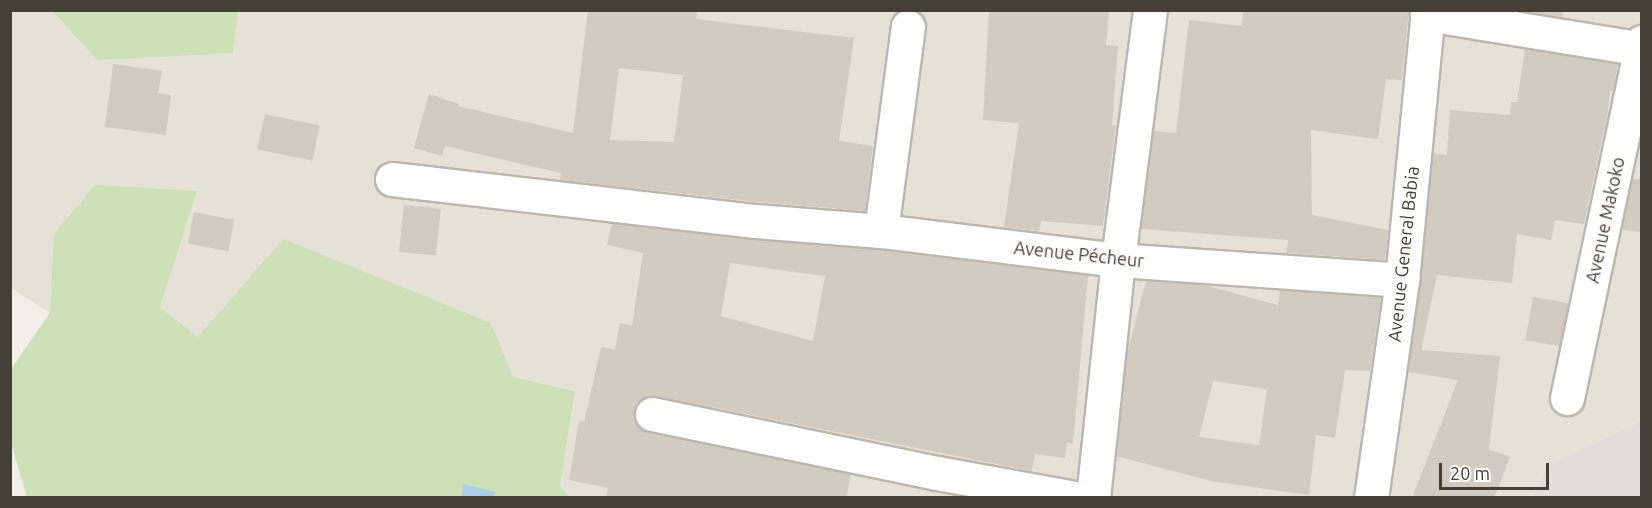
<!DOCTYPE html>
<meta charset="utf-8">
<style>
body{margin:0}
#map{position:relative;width:1652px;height:508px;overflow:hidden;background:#f2efe8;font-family:Ubuntu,sans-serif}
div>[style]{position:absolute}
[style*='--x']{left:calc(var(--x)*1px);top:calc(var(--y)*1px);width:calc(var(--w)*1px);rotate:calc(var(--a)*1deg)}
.residential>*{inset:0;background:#e5e1d7}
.industrial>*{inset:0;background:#e1ded9}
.green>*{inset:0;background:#cce1b6}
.water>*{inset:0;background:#abcde7}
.building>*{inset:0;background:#d2cbbf;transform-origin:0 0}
.roads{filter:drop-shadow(2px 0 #bcb7ac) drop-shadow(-2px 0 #bcb7ac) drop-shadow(0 2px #bcb7ac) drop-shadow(0 -2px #bcb7ac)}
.minor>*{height:33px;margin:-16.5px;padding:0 16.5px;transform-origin:16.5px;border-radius:16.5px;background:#fff}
span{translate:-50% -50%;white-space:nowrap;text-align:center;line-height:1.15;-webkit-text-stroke:4.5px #fff;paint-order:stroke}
.street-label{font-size:18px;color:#444037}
.frame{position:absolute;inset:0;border:12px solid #444037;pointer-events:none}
.scale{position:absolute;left:1439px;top:463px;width:110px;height:27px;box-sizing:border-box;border:3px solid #444037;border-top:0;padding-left:8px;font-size:18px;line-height:21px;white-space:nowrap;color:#444037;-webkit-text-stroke:4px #fff;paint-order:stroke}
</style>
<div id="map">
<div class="residential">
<div style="clip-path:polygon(238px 10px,1641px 11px,1641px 421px,1549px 464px,1533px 497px,570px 497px,560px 486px,575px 391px,513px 377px,491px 323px,198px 337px,160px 307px,196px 191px,55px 234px,50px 313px,11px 288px,10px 11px,57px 11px,55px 13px,232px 53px)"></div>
</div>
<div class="industrial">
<div style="clip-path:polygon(1641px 421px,1641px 497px,1533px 497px,1549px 464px)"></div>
</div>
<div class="green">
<div style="clip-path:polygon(58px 10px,238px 10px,238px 11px,233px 53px,98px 60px,54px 13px)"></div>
<div style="clip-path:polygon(95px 185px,197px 191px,160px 307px,198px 337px,283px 239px,491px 323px,513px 377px,575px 391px,560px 486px,570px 497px,27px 497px,11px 443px,11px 369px,50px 313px,54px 234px)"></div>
</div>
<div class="water">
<div style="clip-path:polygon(463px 484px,496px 492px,494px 497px,462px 497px)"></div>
</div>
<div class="building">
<div style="clip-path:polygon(evenodd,588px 10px,697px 10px,696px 19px,854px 38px,839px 141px,873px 146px,865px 211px,758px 202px,560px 180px,561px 173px,445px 146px,442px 156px,414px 148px,429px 94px,459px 104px,458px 106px,573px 133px,588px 10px,619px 68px,683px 75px,674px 142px,610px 140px,619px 68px)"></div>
<div style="clip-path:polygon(989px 10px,1109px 10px,1106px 45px,1118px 46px,1112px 125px,1116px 126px,1103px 226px,1041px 221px,1039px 231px,1004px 227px,1019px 123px,983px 120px)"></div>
<div style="clip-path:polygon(1243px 10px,1409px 10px,1402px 80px,1386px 79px,1378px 139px,1311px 130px,1312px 215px,1388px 230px,1385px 260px,1286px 253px,1288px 240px,1141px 229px,1153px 131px,1176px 133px,1189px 20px,1242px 26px)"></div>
<div style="clip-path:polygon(1531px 10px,1563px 10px,1562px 17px,1531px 12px)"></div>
<div style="clip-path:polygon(1525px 49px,1618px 64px,1613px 91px,1610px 90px,1608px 111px,1584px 224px,1555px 220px,1551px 240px,1517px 234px,1512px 283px,1437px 275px,1421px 350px,1500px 356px,1489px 449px,1510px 457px,1494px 498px,1412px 498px,1458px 380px,1408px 372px,1421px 282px,1433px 153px,1447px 155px,1450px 110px,1510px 115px,1511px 102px,1517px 102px)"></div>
<div style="clip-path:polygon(113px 64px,162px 71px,158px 93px,171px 95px,166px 135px,105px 127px)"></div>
<div style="left:265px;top:114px;width:56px;height:36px;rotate:12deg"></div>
<div style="clip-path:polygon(1632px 179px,1641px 179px,1641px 232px,1622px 230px)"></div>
<div style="left:404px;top:205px;width:37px;height:47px;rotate:6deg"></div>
<div style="left:194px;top:212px;width:41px;height:32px;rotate:11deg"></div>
<div style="clip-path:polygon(evenodd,612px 223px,754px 240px,874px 249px,1088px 275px,1073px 444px,1067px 442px,1065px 458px,1035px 454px,1032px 471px,656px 396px,647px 396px,638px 401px,634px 410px,634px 420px,640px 428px,648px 432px,851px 474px,846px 498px,606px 498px,608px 488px,569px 480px,579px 421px,584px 422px,601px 347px,615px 350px,620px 323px,632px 326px,643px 253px,607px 245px,612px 223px,730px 263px,825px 276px,813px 341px,721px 316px,730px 263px)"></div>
<div style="clip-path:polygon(evenodd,1146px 281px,1204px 285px,1278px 305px,1280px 290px,1381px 297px,1370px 371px,1345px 370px,1335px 438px,1316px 435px,1309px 495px,1211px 481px,1116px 456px,1127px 354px,1146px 281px,1213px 381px,1267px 389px,1259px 445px,1199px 437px,1213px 381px)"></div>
<div style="left:1533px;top:297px;width:36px;height:44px;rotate:10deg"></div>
</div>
<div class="roads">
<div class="minor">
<div style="--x:1427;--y:14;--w:218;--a:9.2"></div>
<div style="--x:392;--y:179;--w:366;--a:6.6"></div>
<div style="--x:756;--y:221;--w:125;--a:4.6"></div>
<div style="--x:881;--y:231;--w:239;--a:7"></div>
<div style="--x:1118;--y:260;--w:285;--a:4"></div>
<div style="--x:881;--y:231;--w:206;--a:-82.5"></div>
<div style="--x:1567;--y:398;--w:364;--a:-78.1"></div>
<div style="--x:652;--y:414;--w:291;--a:11.7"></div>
<div style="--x:937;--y:473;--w:139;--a:10.3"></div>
<div style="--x:1093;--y:498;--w:239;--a:-84"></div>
<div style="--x:1118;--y:260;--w:252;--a:-82.7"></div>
<div style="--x:1371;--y:498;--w:220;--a:-81.9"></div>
<div style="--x:1402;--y:280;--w:271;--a:-84.5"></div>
</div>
</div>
<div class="street-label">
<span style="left:1605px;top:220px;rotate:-78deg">Avenue Makoko</span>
<span style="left:1079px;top:254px;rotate:6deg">Avenue Pécheur</span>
<span style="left:1403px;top:254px;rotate:-84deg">Avenue General Babia</span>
</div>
<div class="frame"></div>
<div class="scale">20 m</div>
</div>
